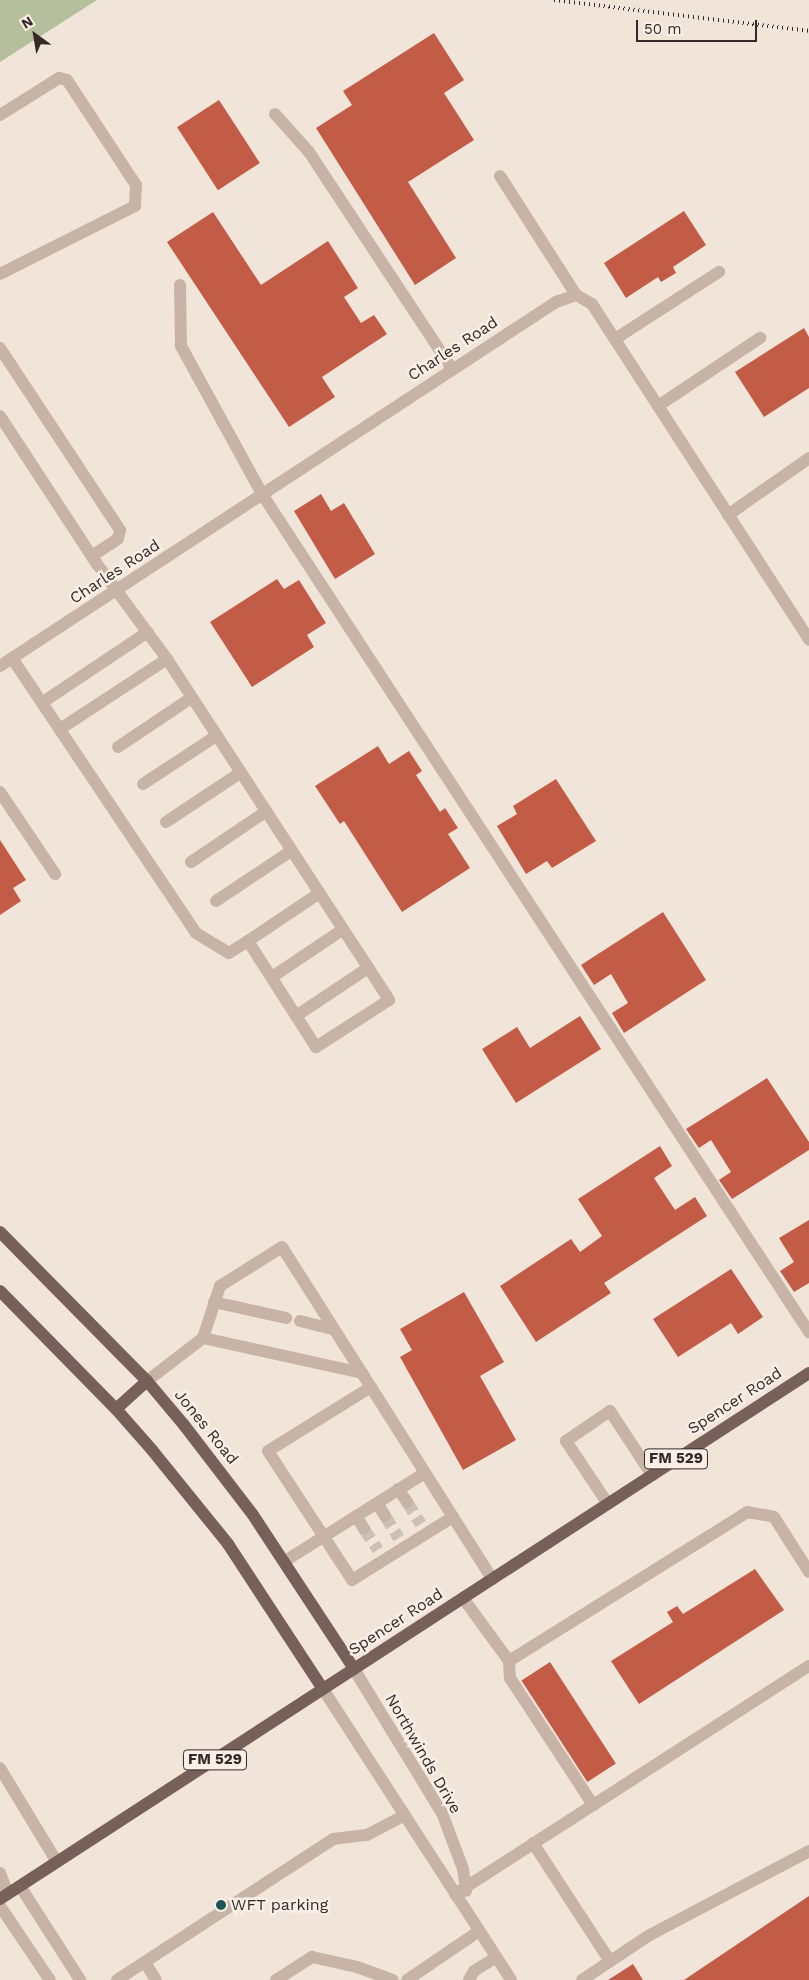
<!DOCTYPE html>
<style>
body{margin:0}
#map{position:relative;width:809px;height:1980px;overflow:hidden;background:#f1e5da;font-family:"Work Sans",sans-serif}
div>[style]{position:absolute}
[style*='--x']{left:calc(var(--x)*1px);top:calc(var(--y)*1px);width:calc(var(--w)*1px);rotate:calc(var(--a)*1deg)}
.green>*{inset:0;background:#b6bf9b}
.building>*{inset:0;background:#c25c47;transform-origin:0 0}
.minor-tunnel>*{height:12px;margin-top:-6px;transform-origin:0;background:repeating-linear-gradient(90deg,#cbc0b6 0 12px,transparent 0 18px)}
.minor>*{height:12px;margin:-6px;padding:0 6px;transform-origin:6px;border-radius:6px;background:#c8b4a7}
.major>*{height:12px;margin:-6px;padding:0 6px;transform-origin:6px;border-radius:6px;background:#766059}
.rail>*{height:4px;margin-top:-2px;transform-origin:0;background:repeating-linear-gradient(90deg,#352a27 0 1px,transparent 0 5px)}
.dots>*{width:14px;height:14px;translate:-50% -50%;box-sizing:border-box;border:2px solid #f9efe6;border-radius:50%}
span{translate:-50% -50%;white-space:nowrap;text-align:center;line-height:1.15;-webkit-text-stroke:5px #f9efe6;paint-order:stroke}
.shield-label span{padding:1px 4px;background:#f9efe6;border:1px solid;border-radius:4px;-webkit-text-stroke-width:0}
.shield-label{font-size:15px;color:#352a27;font-weight:700}
.street-label{font-size:16px;color:#352a27}
.poi-label{font-size:16px;color:#352a27}
.left{translate:0 -50%;text-align:left}
.north{position:absolute;left:10px;top:10px;width:50px;height:50px;-webkit-text-stroke:4px #f9efe6;paint-order:stroke;rotate:328deg;font-size:14px;font-weight:700;line-height:20px;text-align:center;color:#352a27}
.north::after{content:'';display:block;margin:auto;width:18px;height:22px;background:#352a27;clip-path:polygon(50% 0,100% 100%,50% 72%,0 100%)}
.scale{position:absolute;left:636px;top:20px;width:121px;height:22px;box-sizing:border-box;border:2px solid #352a27;border-top:0;padding-left:6px;font-size:15px;line-height:18px;white-space:nowrap;color:#352a27;-webkit-text-stroke:4px #f9efe6;paint-order:stroke}
</style>
<div id="map">
<div class="green">
<div style="clip-path:polygon(0 0,97px 0,0 62px)"></div>
</div>
<div class="building">
<div style="clip-path:polygon(434px 33px,464px 80px,444px 93px,474px 140px,408px 182px,456px 258px,415px 285px,316px 128px,352px 105px,343px 91px)"></div>
<div style="left:219px;top:100px;width:75px;height:50px;rotate:57deg"></div>
<div style="clip-path:polygon(684px 211px,706px 245px,673px 267px,676px 273px,661px 282px,658px 277px,626px 298px,604px 263px)"></div>
<div style="clip-path:polygon(213px 212px,261px 285px,328px 241px,358px 288px,344px 297px,361px 323px,374px 315px,387px 334px,322px 377px,335px 397px,289px 427px,167px 242px)"></div>
<div style="clip-path:polygon(804px 328px,809px 337px,809px 388px,764px 417px,735px 372px)"></div>
<div style="clip-path:polygon(321px 494px,331px 511px,344px 503px,375px 554px,335px 579px,294px 511px)"></div>
<div style="clip-path:polygon(277px 579px,284px 589px,299px 580px,326px 623px,307px 635px,314px 647px,252px 687px,210px 622px)"></div>
<div style="clip-path:polygon(378px 746px,389px 764px,409px 751px,422px 771px,416px 775px,440px 812px,445px 808px,458px 828px,448px 834px,470px 868px,402px 912px,344px 821px,340px 824px,315px 786px)"></div>
<div style="clip-path:polygon(556px 779px,596px 841px,552px 868px,547px 861px,526px 874px,497px 826px,517px 814px,513px 806px)"></div>
<div style="clip-path:polygon(0 840px,26px 880px,13px 888px,21px 901px,0 915px)"></div>
<div style="clip-path:polygon(663px 912px,706px 980px,624px 1033px,612px 1013px,628px 1003px,611px 974px,594px 985px,581px 965px)"></div>
<div style="clip-path:polygon(580px 1016px,601px 1049px,516px 1103px,482px 1049px,517px 1027px,530px 1048px)"></div>
<div style="clip-path:polygon(767px 1078px,809px 1142px,809px 1150px,732px 1199px,719px 1180px,731px 1172px,711px 1140px,699px 1148px,686px 1129px)"></div>
<div style="clip-path:polygon(660px 1146px,672px 1166px,654px 1178px,675px 1210px,695px 1197px,707px 1216px,604px 1283px,611px 1293px,536px 1342px,500px 1286px,571px 1239px,580px 1252px,602px 1236px,578px 1199px)"></div>
<div style="clip-path:polygon(809px 1220px,809px 1283px,794px 1292px,780px 1271px,794px 1262px,779px 1238px)"></div>
<div style="clip-path:polygon(731px 1269px,763px 1317px,738px 1334px,731px 1323px,678px 1357px,653px 1319px)"></div>
<div style="clip-path:polygon(464px 1292px,504px 1362px,480px 1376px,516px 1440px,463px 1470px,400px 1357px,412px 1350px,400px 1329px)"></div>
<div style="clip-path:polygon(755px 1569px,784px 1610px,639px 1704px,611px 1661px,673px 1622px,667px 1612px,677px 1606px,683px 1614px)"></div>
<div style="left:550px;top:1662px;width:121px;height:34px;rotate:57deg"></div>
<div style="clip-path:polygon(809px 1896px,809px 1980px,684px 1980px)"></div>
<div style="clip-path:polygon(633px 1964px,643px 1980px,608px 1980px)"></div>
</div>
<div class="minor-tunnel">
<div style="--x:407;--y:1502;--w:26;--a:58"></div>
<div style="--x:385;--y:1516;--w:26;--a:58"></div>
<div style="--x:364;--y:1529;--w:25;--a:56"></div>
</div>
<div class="minor">
<div style="--x:275;--y:114;--w:51;--a:48.2"></div>
<div style="--x:309;--y:152;--w:260;--a:56.6"></div>
<div style="--x:0;--y:115;--w:70;--a:-32.1"></div>
<div style="--x:59;--y:78;--w:8;--a:14"></div>
<div style="--x:67;--y:80;--w:126;--a:56.7"></div>
<div style="--x:136;--y:185;--w:21;--a:93"></div>
<div style="--x:135;--y:206;--w:151;--a:153.3"></div>
<div style="--x:500;--y:176;--w:141;--a:57.4"></div>
<div style="--x:180;--y:285;--w:61;--a:89.1"></div>
<div style="--x:181;--y:346;--w:169;--a:61.3"></div>
<div style="--x:262;--y:494;--w:1001;--a:56.87"></div>
<div style="--x:615;--y:339;--w:124;--a:-32.8"></div>
<div style="--x:0;--y:348;--w:218;--a:56.6"></div>
<div style="--x:120;--y:530;--w:9;--a:103"></div>
<div style="--x:118;--y:539;--w:31;--a:147"></div>
<div style="--x:658;--y:406;--w:123;--a:-33.7"></div>
<div style="--x:0;--y:416;--w:177;--a:56.8"></div>
<div style="--x:97;--y:564;--w:118;--a:53.6"></div>
<div style="--x:167;--y:659;--w:407;--a:56.9"></div>
<div style="--x:389;--y:1000;--w:87;--a:147.2"></div>
<div style="--x:316;--y:1047;--w:126;--a:-122.7"></div>
<div style="--x:248;--y:941;--w:22;--a:148"></div>
<div style="--x:229;--y:953;--w:39;--a:-149"></div>
<div style="--x:196;--y:933;--w:331;--a:-123.8"></div>
<div style="--x:728;--y:515;--w:99;--a:-35.1"></div>
<div style="--x:0;--y:666;--w:665;--a:-33.21"></div>
<div style="--x:556;--y:302;--w:21;--a:-19"></div>
<div style="--x:576;--y:295;--w:18;--a:29"></div>
<div style="--x:592;--y:304;--w:400;--a:57.1"></div>
<div style="--x:43;--y:702;--w:126;--a:-33.7"></div>
<div style="--x:60;--y:729;--w:128;--a:-33.2"></div>
<div style="--x:118;--y:747;--w:88;--a:-33.9"></div>
<div style="--x:143;--y:784;--w:87;--a:-33.3"></div>
<div style="--x:0;--y:792;--w:99;--a:56.1"></div>
<div style="--x:166;--y:822;--w:89;--a:-33.5"></div>
<div style="--x:191;--y:862;--w:89;--a:-34"></div>
<div style="--x:216;--y:901;--w:90;--a:-33.7"></div>
<div style="--x:248;--y:941;--w:84;--a:-33.9"></div>
<div style="--x:272;--y:977;--w:84;--a:-33.9"></div>
<div style="--x:296;--y:1016;--w:87;--a:-33.7"></div>
<div style="--x:214;--y:1302;--w:74;--a:12.5"></div>
<div style="--x:300;--y:1321;--w:34;--a:14"></div>
<div style="--x:203;--y:1338;--w:55;--a:-71.9"></div>
<div style="--x:220;--y:1286;--w:73;--a:-32.2"></div>
<div style="--x:282;--y:1247;--w:149;--a:57.6"></div>
<div style="--x:147;--y:1381;--w:71;--a:-37.5"></div>
<div style="--x:203;--y:1338;--w:163;--a:12.4"></div>
<div style="--x:362;--y:1373;--w:244;--a:57.7"></div>
<div style="--x:371;--y:1387;--w:121;--a:148.1"></div>
<div style="--x:268;--y:1451;--w:154;--a:56.9"></div>
<div style="--x:352;--y:1580;--w:119;--a:-32"></div>
<div style="--x:398;--y:1489;--w:16;--a:55"></div>
<div style="--x:377;--y:1503;--w:15;--a:58"></div>
<div style="--x:608;--y:1504;--w:76;--a:-123.7"></div>
<div style="--x:566;--y:1441;--w:53;--a:-34.3"></div>
<div style="--x:610;--y:1411;--w:77;--a:56.7"></div>
<div style="--x:356;--y:1516;--w:15;--a:58"></div>
<div style="--x:285;--y:1561;--w:165;--a:-32.2"></div>
<div style="--x:463;--y:1598;--w:78;--a:53.9"></div>
<div style="--x:509;--y:1661;--w:281;--a:-32"></div>
<div style="--x:747;--y:1512;--w:27;--a:10"></div>
<div style="--x:774;--y:1517;--w:65;--a:57.5"></div>
<div style="--x:509;--y:1661;--w:17;--a:87"></div>
<div style="--x:510;--y:1678;--w:152;--a:56.8"></div>
<div style="--x:354;--y:1669;--w:169;--a:58.6"></div>
<div style="--x:442;--y:1813;--w:60;--a:69.4"></div>
<div style="--x:463;--y:1869;--w:22;--a:82"></div>
<div style="--x:323;--y:1689;--w:346;--a:57.1"></div>
<div style="--x:0;--y:1768;--w:110;--a:58.8"></div>
<div style="--x:533;--y:1843;--w:141;--a:56.9"></div>
<div style="--x:0;--y:1873;--w:22;--a:69"></div>
<div style="--x:20;--y:1886;--w:112;--a:57.4"></div>
<div style="--x:455;--y:1894;--w:421;--a:-32.8"></div>
<div style="--x:0;--y:1906;--w:89;--a:56"></div>
<div style="--x:145;--y:1962;--w:21;--a:59"></div>
<div style="--x:117;--y:1980;--w:258;--a:-33.1"></div>
<div style="--x:333;--y:1839;--w:34;--a:-7"></div>
<div style="--x:367;--y:1835;--w:43;--a:-27.8"></div>
<div style="--x:276;--y:1980;--w:43;--a:-32.6"></div>
<div style="--x:312;--y:1957;--w:46;--a:12.5"></div>
<div style="--x:357;--y:1967;--w:38;--a:20"></div>
<div style="--x:407;--y:1980;--w:87;--a:-34.2"></div>
<div style="--x:469;--y:1980;--w:10;--a:-61"></div>
<div style="--x:474;--y:1971;--w:26;--a:-32"></div>
<div style="--x:582;--y:1980;--w:79;--a:-33.7"></div>
<div style="--x:648;--y:1936;--w:182;--a:-27.8"></div>
</div>
<div class="major">
<div style="--x:0;--y:1232;--w:209;--a:45.4"></div>
<div style="--x:147;--y:1381;--w:57;--a:49.9"></div>
<div style="--x:184;--y:1425;--w:113;--a:52.5"></div>
<div style="--x:253;--y:1515;--w:184;--a:56.7"></div>
<div style="--x:0;--y:1291;--w:165;--a:45.5"></div>
<div style="--x:116;--y:1409;--w:55;--a:48.7"></div>
<div style="--x:152;--y:1450;--w:121;--a:51"></div>
<div style="--x:228;--y:1544;--w:173;--a:56.8"></div>
<div style="--x:116;--y:1409;--w:42;--a:-42.1"></div>
<div style="--x:0;--y:1899;--w:965;--a:-33.03"></div>
</div>
<div class="rail">
<div style="--x:554;--y:0;--w:257;--a:6.9"></div>
</div>
<div class="dots">
<div style="left:221px;top:1905px;background:#1e5554"></div>
</div>
<div class="shield-label">
<span style="left:676px;top:1459px">FM 529</span>
<span style="left:215px;top:1760px">FM 529</span>
</div>
<div class="street-label">
<span style="left:453px;top:349px;rotate:-33deg">Charles Road</span>
<span style="left:115px;top:572px;rotate:-33deg">Charles Road</span>
<span style="left:735px;top:1401px;rotate:-33deg">Spencer Road</span>
<span style="left:206px;top:1427px;rotate:51deg">Jones Road</span>
<span style="left:396px;top:1622px;rotate:-33deg">Spencer Road</span>
<span style="left:423px;top:1754px;rotate:60deg">Northwinds Drive</span>
</div>
<div class="poi-label">
<span class="left" style="left:231px;top:1905px">WFT parking</span>
</div>
<div class="north">N</div>
<div class="scale">50 m</div>
</div>
